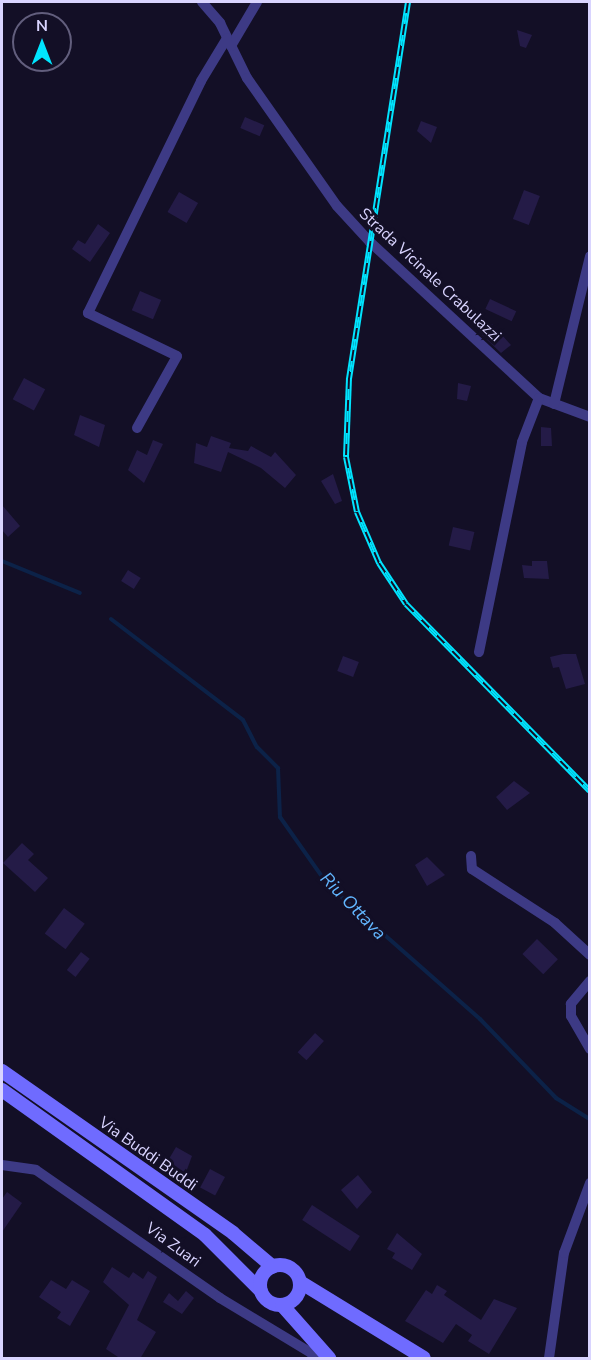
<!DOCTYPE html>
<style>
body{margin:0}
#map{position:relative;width:591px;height:1360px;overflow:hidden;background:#130f26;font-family:"Nunito Sans",sans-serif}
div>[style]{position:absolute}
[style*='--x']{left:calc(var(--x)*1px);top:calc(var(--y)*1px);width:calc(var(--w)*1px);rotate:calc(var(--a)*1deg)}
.stream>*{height:4px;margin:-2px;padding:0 2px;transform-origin:2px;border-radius:2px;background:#0c2248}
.building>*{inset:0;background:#241b47;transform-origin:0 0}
.minor>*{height:10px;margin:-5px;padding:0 5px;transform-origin:5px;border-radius:5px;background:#3d3a85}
.secondary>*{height:14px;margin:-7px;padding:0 7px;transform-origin:7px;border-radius:7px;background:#6f6bff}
.secondary>.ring{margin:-7px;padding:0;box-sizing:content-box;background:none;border:14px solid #6f6bff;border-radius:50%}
.rail>*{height:6px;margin-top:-3px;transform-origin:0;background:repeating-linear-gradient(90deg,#130f26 0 11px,#00e5ff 0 22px);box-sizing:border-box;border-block:2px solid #00e5ff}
span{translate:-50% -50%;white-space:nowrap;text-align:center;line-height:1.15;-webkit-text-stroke:6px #130f26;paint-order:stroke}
.street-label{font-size:16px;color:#d9d4ff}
.water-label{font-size:18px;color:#62b6ff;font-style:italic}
.frame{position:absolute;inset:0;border:3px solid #d9d4ff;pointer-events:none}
.north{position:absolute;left:12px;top:12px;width:60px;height:60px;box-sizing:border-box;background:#130f26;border:2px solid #625e7d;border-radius:50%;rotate:0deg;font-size:16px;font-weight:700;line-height:24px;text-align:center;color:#d9d4ff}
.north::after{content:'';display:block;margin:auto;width:21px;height:27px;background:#00e5ff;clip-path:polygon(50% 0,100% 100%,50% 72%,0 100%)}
</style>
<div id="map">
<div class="stream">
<div style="--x:2;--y:561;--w:84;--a:22.3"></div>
<div style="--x:111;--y:619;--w:166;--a:37.4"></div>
<div style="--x:243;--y:720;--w:30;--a:63"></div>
<div style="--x:257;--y:747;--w:30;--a:45"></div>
<div style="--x:278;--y:768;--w:49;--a:87.7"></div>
<div style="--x:280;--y:817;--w:83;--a:54.8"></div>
<div style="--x:328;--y:885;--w:203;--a:41.4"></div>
<div style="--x:480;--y:1019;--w:110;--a:46.1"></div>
<div style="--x:556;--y:1098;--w:40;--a:32"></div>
</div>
<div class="building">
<div style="clip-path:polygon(517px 30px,532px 35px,526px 48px,520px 46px)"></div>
<div style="left:245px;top:117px;width:21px;height:12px;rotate:23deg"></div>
<div style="clip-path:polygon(421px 121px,437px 127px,431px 143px,417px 131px)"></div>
<div style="left:524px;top:190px;width:17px;height:31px;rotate:21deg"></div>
<div style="left:179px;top:192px;width:22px;height:23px;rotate:30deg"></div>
<div style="clip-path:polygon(98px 224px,110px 233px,90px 262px,72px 249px,78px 240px,85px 244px)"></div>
<div style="left:140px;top:291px;width:23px;height:21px;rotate:23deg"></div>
<div style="left:490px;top:299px;width:29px;height:11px;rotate:25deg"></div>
<div style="clip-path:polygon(492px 324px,511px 345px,501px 353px,482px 335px)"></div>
<div style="left:24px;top:378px;width:24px;height:24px;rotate:28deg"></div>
<div style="clip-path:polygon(458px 383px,471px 386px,467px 401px,457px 399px)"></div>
<div style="clip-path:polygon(80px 415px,105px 425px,99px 447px,74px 435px)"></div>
<div style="clip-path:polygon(541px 427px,551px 428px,552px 446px,541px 446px)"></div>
<div style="clip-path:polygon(211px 436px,231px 443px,229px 448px,248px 451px,251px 446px,271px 457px,275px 452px,296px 475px,285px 488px,261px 468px,228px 452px,221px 472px,194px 463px,196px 443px,207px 447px)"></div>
<div style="clip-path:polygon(153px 440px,163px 444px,144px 483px,128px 470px,137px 450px,147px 455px)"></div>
<div style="clip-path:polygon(333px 474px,342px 501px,335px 504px,321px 481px)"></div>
<div style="clip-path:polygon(2px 505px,20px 526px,8px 537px,2px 530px)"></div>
<div style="left:453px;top:527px;width:22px;height:19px;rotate:13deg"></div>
<div style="clip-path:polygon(532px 561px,547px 561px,549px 579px,524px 578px,522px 565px,532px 566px)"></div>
<div style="left:128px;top:570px;width:15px;height:13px;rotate:32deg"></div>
<div style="clip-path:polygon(563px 654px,576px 654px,585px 684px,566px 689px,559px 667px,553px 668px,550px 657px)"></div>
<div style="left:343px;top:656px;width:17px;height:16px;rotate:21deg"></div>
<div style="clip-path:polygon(514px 781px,530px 793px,507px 810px,496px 797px)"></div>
<div style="clip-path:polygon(22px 843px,34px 854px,28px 860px,48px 878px,35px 892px,3px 863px)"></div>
<div style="clip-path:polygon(427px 857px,445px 875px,427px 886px,415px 865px)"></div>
<div style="left:64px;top:908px;width:26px;height:32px;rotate:37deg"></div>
<div style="left:537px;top:939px;width:29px;height:21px;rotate:44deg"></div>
<div style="left:81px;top:952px;width:11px;height:23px;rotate:38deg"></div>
<div style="left:315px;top:1033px;width:12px;height:26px;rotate:42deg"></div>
<div style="clip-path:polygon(176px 1147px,192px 1156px,185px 1175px,166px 1164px)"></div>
<div style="left:210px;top:1169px;width:17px;height:21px;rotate:28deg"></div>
<div style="clip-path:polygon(358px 1175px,372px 1192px,357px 1209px,341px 1190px)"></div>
<div style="clip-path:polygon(7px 1192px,22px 1203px,2px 1232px,2px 1199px)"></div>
<div style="left:312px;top:1205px;width:57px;height:18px;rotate:33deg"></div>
<div style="clip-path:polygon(397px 1233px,422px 1254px,412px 1270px,392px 1258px,395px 1253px,387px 1249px)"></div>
<div style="clip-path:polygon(112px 1267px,129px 1278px,133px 1272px,143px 1279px,148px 1271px,157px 1277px,137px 1320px,156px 1332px,140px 1359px,121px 1359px,106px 1349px,129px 1305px,103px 1282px)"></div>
<div style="clip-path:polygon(51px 1280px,66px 1289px,72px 1280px,90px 1291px,70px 1326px,57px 1318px,61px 1312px,39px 1297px)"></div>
<div style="clip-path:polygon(437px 1285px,447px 1291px,444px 1295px,481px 1320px,494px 1299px,517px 1308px,489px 1354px,468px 1341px,472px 1335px,456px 1324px,443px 1343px,405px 1321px,426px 1290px,432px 1294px)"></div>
<div style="clip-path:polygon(186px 1291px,194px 1298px,182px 1314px,163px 1302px,169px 1293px,178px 1301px)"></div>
</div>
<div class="minor">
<div style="--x:202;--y:2;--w:28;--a:49"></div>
<div style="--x:220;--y:23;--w:61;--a:63.9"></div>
<div style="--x:247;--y:78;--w:156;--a:54.9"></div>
<div style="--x:337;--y:206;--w:49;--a:47.5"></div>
<div style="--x:370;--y:242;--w:230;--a:42.7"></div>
<div style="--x:539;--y:398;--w:54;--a:20.4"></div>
<div style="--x:231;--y:46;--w:51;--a:-59.4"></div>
<div style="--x:554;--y:404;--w:152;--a:-76.3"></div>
<div style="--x:137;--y:428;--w:82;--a:-60.9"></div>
<div style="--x:177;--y:356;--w:99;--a:-154.2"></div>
<div style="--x:88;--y:313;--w:258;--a:-64"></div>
<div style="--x:201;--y:81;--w:50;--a:-58.8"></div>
<div style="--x:479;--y:652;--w:214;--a:-78.4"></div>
<div style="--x:522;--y:442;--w:47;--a:-68.9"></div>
<div style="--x:471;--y:856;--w:13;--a:86"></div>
<div style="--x:472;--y:869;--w:99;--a:33"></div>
<div style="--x:555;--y:923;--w:47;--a:42.4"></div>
<div style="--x:590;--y:981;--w:30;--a:130"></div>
<div style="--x:571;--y:1004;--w:12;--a:90"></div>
<div style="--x:571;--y:1016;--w:38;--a:60"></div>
<div style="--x:2;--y:1165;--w:34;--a:8"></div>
<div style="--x:36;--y:1170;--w:224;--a:34.8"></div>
<div style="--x:220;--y:1298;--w:106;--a:31.1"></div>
<div style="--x:311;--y:1353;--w:14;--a:8"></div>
<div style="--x:549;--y:1358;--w:106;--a:-81.9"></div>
<div style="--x:564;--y:1253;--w:75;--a:-69.6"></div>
</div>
<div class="secondary">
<div style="--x:2;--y:1071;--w:282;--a:35"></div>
<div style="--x:233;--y:1233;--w:52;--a:40.4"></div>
<div style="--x:2;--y:1090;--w:249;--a:35.5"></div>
<div style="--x:205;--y:1235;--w:79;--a:45"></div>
<div class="ring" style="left:260px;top:1265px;width:26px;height:26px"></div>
<div style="--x:300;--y:1282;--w:145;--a:31.5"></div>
<div style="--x:282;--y:1305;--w:71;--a:48.4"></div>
</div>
<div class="rail">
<div style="--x:408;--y:2;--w:381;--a:98.9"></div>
<div style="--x:349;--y:378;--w:79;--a:92.2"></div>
<div style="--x:346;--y:457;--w:56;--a:78.7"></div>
<div style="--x:357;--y:512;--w:56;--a:66.7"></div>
<div style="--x:379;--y:563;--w:49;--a:56.6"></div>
<div style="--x:406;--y:604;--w:262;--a:45.5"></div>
</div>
<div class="street-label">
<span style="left:430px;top:275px;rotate:43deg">Strada Vicinale Crabulazzi</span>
<span style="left:148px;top:1154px;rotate:35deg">Via Buddi Buddi</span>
<span style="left:173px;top:1245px;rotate:36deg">Via Zuari</span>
</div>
<div class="water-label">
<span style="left:353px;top:906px;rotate:46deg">Riu Ottava</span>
</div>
<div class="frame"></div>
<div class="north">N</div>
</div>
